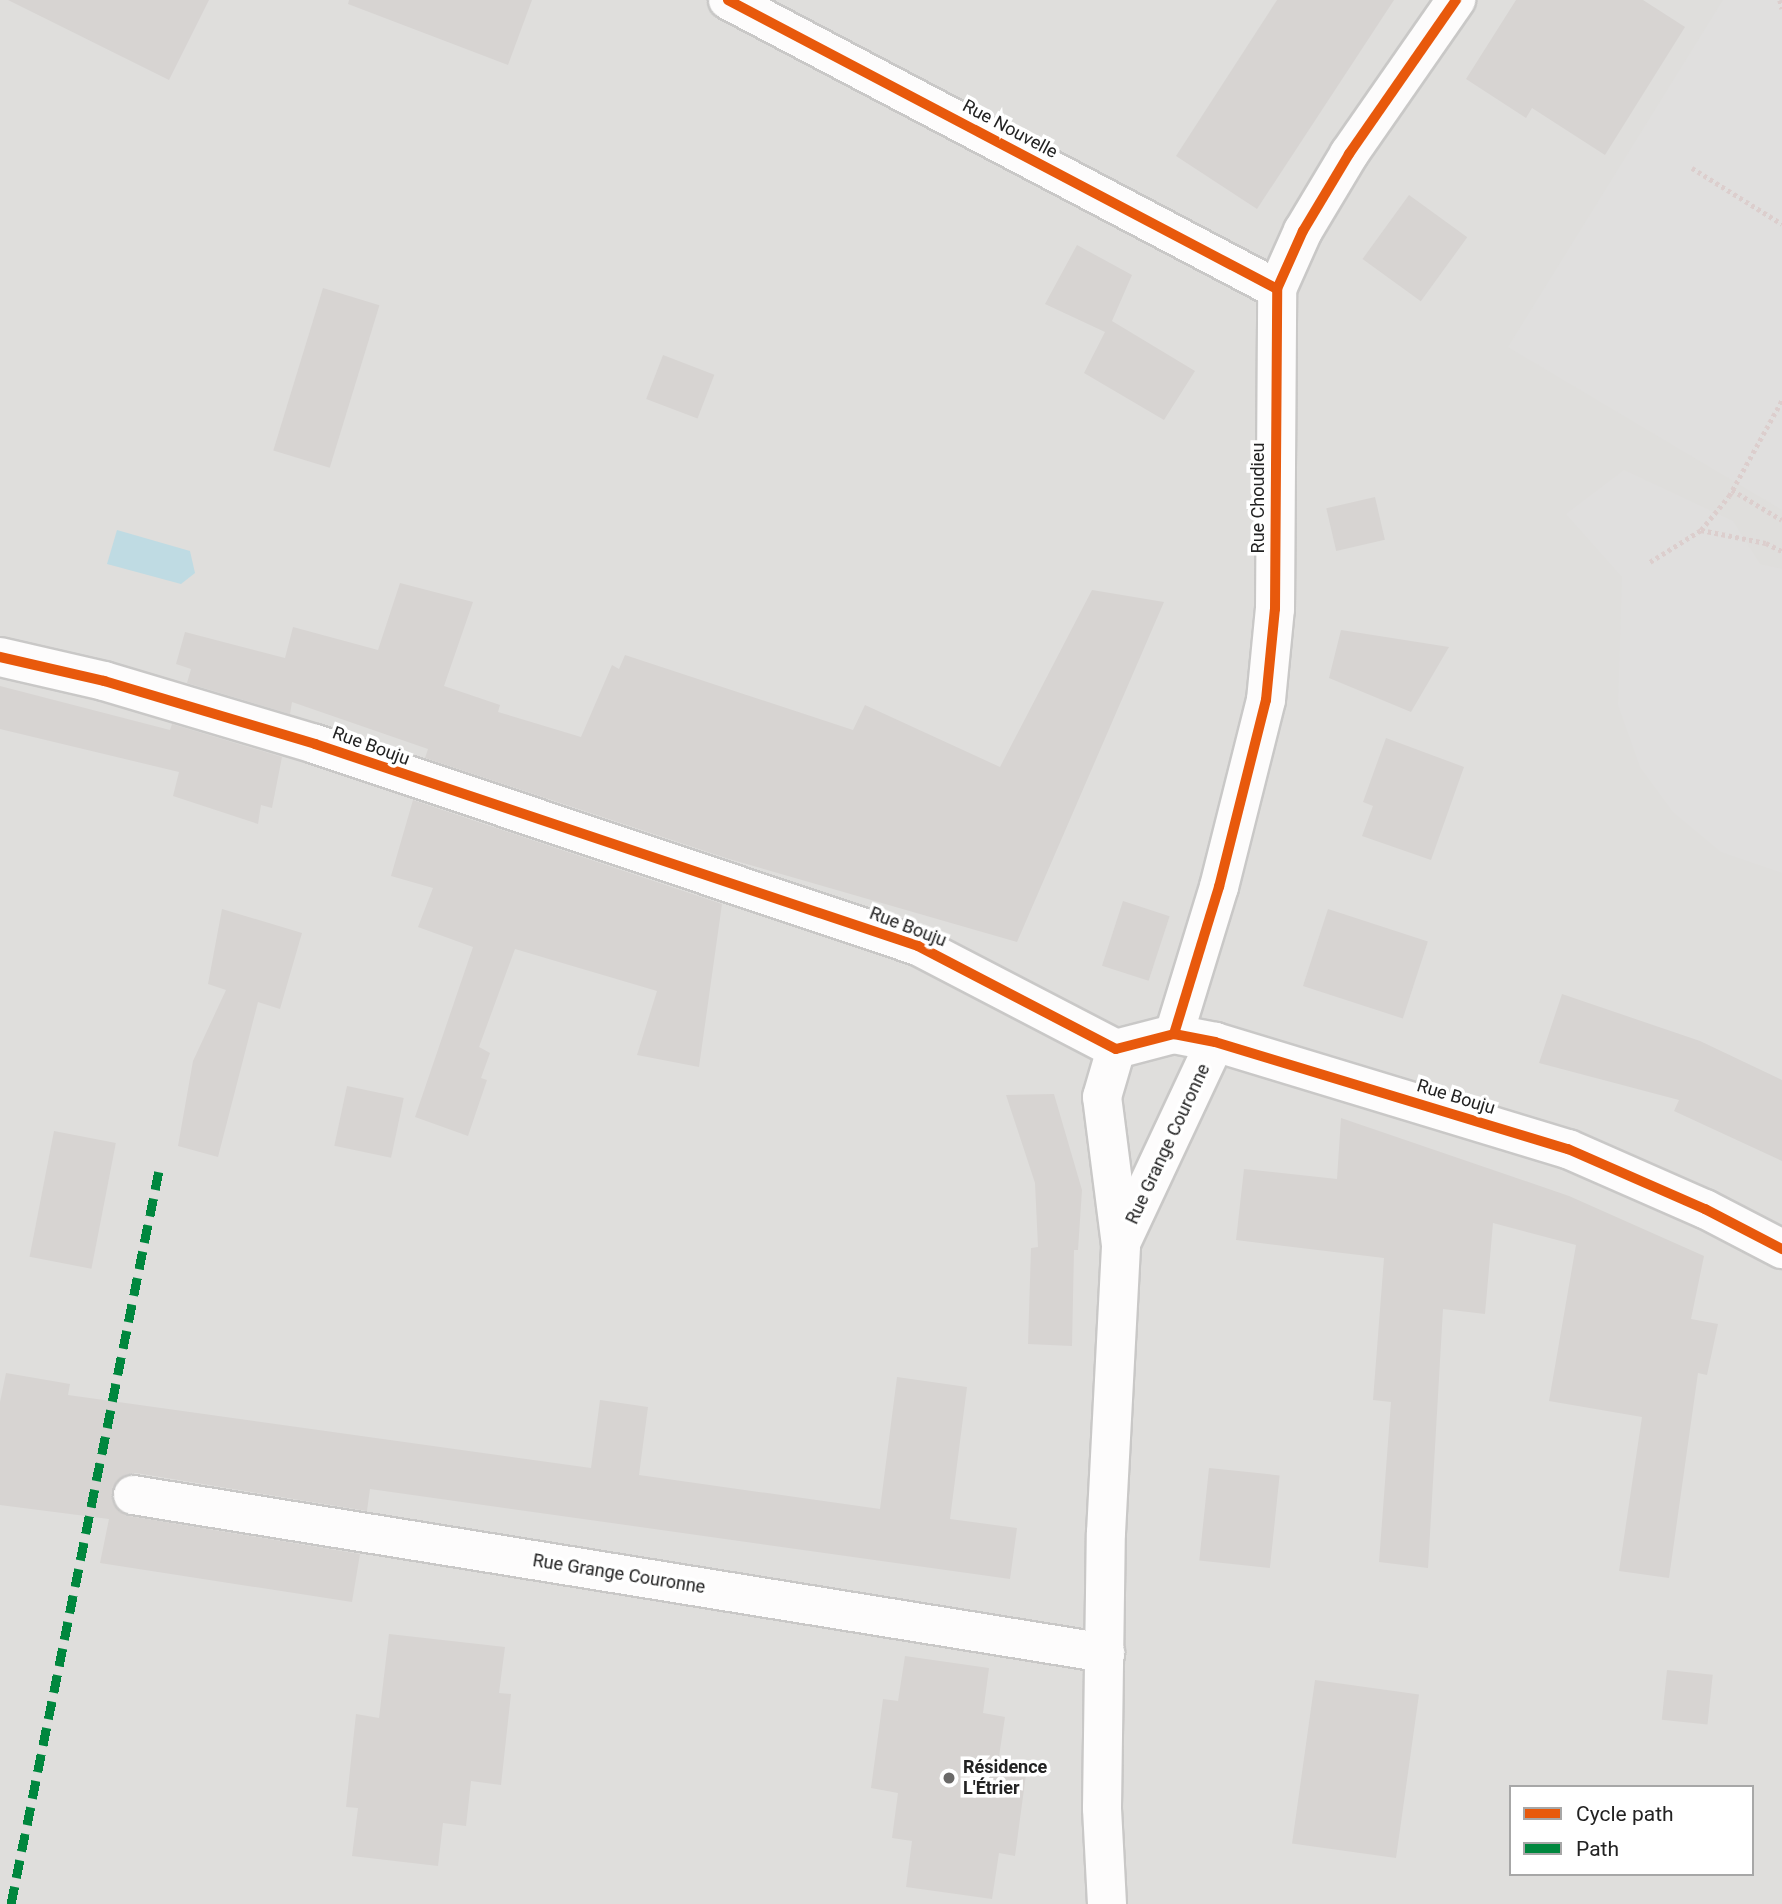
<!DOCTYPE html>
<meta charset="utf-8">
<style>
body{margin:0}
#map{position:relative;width:1782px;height:1904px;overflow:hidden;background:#f0eeeb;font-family:Roboto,sans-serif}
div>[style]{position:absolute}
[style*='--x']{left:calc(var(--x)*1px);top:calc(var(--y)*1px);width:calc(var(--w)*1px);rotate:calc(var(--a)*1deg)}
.residential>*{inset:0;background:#dfdedc}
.parking>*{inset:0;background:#e0dfde}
.water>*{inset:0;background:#bfdbe3}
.building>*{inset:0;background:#d7d4d2;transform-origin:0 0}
.path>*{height:4.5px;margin-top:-2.25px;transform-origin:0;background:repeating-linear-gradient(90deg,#dccecd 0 3.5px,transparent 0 7px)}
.roads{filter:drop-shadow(2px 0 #c9c8c7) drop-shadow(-2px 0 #c9c8c7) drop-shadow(0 2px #c9c8c7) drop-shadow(0 -2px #c9c8c7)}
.minor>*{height:38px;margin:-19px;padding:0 19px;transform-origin:19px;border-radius:19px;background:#fdfcfc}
.quiet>*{height:9px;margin-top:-4.5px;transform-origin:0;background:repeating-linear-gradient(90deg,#00873e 0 18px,transparent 0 27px)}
.cycleway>*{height:10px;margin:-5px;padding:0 5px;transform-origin:5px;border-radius:5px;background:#e8590c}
.dots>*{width:19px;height:19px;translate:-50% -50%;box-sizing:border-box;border:4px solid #fff;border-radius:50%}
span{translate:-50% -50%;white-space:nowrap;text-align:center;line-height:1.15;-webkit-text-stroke:7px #fff;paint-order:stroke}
.street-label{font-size:18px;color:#222}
.poi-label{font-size:18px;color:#222;font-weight:700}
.left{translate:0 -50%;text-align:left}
.legend{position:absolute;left:1509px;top:1785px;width:245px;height:91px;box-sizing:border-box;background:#fff;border:2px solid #a7a7a7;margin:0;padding:9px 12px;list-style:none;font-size:21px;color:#222}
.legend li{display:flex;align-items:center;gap:14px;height:35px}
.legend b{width:35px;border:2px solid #a7a7a7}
</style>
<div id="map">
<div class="residential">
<div style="clip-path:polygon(evenodd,0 0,1782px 0,1782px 1904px,0 1904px,0 0,1511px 1787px,1752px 1787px,1752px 1874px,1511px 1874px,1511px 1787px)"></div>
</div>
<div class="parking">
<div style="clip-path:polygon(1723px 0,1782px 0,1782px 510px,1508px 347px)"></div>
<div style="clip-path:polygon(1624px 470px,1733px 521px,1760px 564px,1782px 569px,1782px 873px,1721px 852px,1673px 812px,1640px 767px,1618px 705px,1622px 577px,1566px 514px)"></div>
</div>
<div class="water">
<div style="clip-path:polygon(117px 530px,190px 551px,195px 573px,181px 584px,107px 564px)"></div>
</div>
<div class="building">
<div style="clip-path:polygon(8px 0,209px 0,169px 80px)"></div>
<div style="clip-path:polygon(349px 0,532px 0,508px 65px,348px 4px)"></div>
<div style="clip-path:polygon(1277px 0,1394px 0,1257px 209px,1176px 156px)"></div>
<div style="clip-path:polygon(1516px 0,1643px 0,1685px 27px,1605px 155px,1532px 108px,1526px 118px,1466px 79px)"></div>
<div style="left:1409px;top:195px;width:72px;height:79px;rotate:36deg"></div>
<div style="clip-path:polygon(1077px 245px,1132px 275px,1112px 321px,1195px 371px,1164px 420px,1084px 373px,1105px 332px,1045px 304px)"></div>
<div style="left:323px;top:288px;width:59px;height:170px;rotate:17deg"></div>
<div style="left:663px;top:355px;width:55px;height:47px;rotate:21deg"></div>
<div style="left:1375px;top:497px;width:44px;height:50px;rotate:77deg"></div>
<div style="clip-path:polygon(400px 583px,473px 602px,444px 686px,500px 705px,498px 712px,581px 737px,612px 665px,619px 669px,625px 655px,853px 730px,865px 705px,1000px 767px,1092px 590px,1164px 602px,1017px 942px,729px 859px,425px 758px,428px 749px,292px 702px,290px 714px,187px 683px,191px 669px,176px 664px,185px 632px,285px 658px,293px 627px,378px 650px)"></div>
<div style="clip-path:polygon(1341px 630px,1449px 647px,1411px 712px,1329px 678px)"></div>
<div style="clip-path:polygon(0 686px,170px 730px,172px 724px,282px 757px,272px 808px,261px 805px,258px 824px,173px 796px,179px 772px,0 729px)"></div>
<div style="clip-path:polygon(1386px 738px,1464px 767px,1431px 860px,1362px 836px,1373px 806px,1363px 802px)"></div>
<div style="clip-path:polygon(413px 800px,722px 904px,699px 1067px,637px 1055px,657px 991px,515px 949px,479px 1047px,490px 1053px,481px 1078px,487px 1080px,468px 1136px,415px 1117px,473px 947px,418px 927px,433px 888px,391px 876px)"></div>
<div style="left:1123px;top:901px;width:49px;height:68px;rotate:18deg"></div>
<div style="clip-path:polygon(222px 909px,302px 933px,280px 1009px,258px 1002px,218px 1157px,178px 1146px,193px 1061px,226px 990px,208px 984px)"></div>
<div style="left:1328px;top:909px;width:105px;height:81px;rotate:18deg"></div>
<div style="clip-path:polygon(1562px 994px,1700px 1041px,1782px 1080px,1782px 1161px,1674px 1111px,1679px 1100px,1539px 1063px)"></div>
<div style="left:347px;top:1086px;width:58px;height:61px;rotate:12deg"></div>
<div style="clip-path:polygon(1054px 1094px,1082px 1190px,1078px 1250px,1074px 1250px,1072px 1346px,1028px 1344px,1031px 1248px,1038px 1247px,1035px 1183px,1006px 1095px)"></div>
<div style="clip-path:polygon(1341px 1118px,1569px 1196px,1704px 1256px,1691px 1319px,1718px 1324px,1707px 1375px,1698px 1373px,1669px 1578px,1619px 1571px,1642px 1417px,1549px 1401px,1576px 1245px,1493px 1223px,1485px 1314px,1443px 1309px,1428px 1568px,1379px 1562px,1391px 1402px,1373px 1400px,1384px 1258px,1236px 1240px,1244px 1169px,1337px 1179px)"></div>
<div style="left:54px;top:1131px;width:63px;height:128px;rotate:11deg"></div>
<div style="clip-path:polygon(6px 1373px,70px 1384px,68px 1395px,591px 1468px,600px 1400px,648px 1407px,639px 1475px,880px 1509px,897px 1377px,967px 1387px,950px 1519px,1017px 1528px,1010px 1579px,370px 1489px,367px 1511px,136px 1473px,125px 1475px,112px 1491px,113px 1503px,129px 1516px,360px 1554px,352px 1602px,100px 1563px,109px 1519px,0 1505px,0 1402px)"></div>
<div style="left:1209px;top:1468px;width:71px;height:93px;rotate:6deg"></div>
<div style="clip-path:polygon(389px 1634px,505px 1647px,499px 1693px,511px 1694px,501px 1785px,471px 1781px,466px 1826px,443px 1823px,438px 1866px,352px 1856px,358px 1808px,346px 1807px,356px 1714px,379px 1718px)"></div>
<div style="clip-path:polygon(905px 1656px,989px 1668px,983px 1713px,1005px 1717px,998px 1763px,1027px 1767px,1015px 1856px,999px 1853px,992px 1899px,906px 1887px,912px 1841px,892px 1838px,898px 1793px,871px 1788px,883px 1699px,898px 1701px)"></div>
<div style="left:1667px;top:1670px;width:46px;height:50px;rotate:6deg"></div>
<div style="left:1315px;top:1680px;width:105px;height:165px;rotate:8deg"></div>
</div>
<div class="path">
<div style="--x:1780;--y:0;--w:9;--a:77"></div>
<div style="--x:1692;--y:168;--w:106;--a:31.9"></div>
<div style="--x:1732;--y:490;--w:58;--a:31"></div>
<div style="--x:1701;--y:530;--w:66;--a:11.3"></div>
<div style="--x:1766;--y:543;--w:18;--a:27"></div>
<div style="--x:1650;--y:562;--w:60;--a:-32.1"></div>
<div style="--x:1701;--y:530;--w:44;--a:-50.5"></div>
<div style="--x:1729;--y:496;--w:110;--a:-61.1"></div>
</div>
<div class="roads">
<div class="minor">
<div style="--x:728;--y:0;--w:620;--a:27.76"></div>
<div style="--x:0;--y:657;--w:107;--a:13"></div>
<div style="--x:104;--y:681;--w:220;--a:16.6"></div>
<div style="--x:315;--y:744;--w:636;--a:18.52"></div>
<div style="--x:918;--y:946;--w:223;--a:27.5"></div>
<div style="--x:1116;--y:1049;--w:60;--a:-14.5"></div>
<div style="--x:1174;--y:1034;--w:42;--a:11"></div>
<div style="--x:1215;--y:1042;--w:369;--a:16.9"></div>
<div style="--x:1568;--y:1149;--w:150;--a:23.7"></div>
<div style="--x:1705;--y:1209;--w:87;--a:27.5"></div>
<div style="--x:1174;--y:1034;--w:154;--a:-73"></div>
<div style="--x:1219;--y:887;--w:193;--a:-75.9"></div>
<div style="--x:1266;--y:700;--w:91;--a:-84.4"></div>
<div style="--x:1275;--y:609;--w:320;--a:-89.6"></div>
<div style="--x:1277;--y:289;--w:64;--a:-65.9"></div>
<div style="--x:1303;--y:231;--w:90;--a:-59.1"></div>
<div style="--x:1349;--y:154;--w:188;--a:-55.2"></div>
<div style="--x:1121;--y:1243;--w:222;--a:-64.9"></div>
<div style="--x:133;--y:1495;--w:985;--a:9.23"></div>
<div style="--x:1107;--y:1904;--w:96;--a:-93"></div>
<div style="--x:1102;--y:1808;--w:275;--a:-89.2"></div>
<div style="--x:1106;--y:1533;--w:288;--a:-87"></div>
<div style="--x:1121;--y:1245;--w:149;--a:-97.3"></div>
<div style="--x:1102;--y:1097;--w:50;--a:-73.7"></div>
</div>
</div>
<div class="quiet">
<div style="--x:11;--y:1904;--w:749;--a:-78.6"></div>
</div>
<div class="cycleway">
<div style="--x:728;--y:0;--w:620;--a:27.76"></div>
<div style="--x:0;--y:657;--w:107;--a:13"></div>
<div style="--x:104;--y:681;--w:220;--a:16.6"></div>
<div style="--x:315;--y:744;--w:636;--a:18.52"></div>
<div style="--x:918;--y:946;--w:223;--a:27.5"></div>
<div style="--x:1116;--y:1049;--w:60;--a:-14.5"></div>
<div style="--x:1174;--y:1034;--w:42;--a:11"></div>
<div style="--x:1215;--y:1042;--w:369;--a:16.9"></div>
<div style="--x:1568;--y:1149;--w:150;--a:23.7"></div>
<div style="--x:1705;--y:1209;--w:87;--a:27.5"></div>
<div style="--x:1174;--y:1034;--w:154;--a:-73"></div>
<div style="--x:1219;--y:887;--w:193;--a:-75.9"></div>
<div style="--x:1266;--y:700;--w:91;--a:-84.4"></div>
<div style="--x:1275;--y:609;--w:320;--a:-89.6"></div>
<div style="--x:1277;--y:289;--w:64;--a:-65.9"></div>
<div style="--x:1303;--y:231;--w:90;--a:-59.1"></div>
<div style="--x:1349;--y:154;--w:188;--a:-55.2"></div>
</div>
<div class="dots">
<div style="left:949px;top:1778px;background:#6a6968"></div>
</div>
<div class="street-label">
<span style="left:1010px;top:129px;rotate:28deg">Rue Nouvelle</span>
<span style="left:1258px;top:498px;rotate:-90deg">Rue Choudieu</span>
<span style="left:371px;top:746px;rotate:20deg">Rue Bouju</span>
<span style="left:908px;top:927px;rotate:21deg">Rue Bouju</span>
<span style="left:1456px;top:1097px;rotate:17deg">Rue Bouju</span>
<span style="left:1168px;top:1144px;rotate:-65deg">Rue Grange Couronne</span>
<span style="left:619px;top:1574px;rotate:9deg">Rue Grange Couronne</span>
</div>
<div class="poi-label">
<span class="left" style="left:963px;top:1778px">Résidence<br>L'Étrier</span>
</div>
<ul class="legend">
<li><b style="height:9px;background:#e8590c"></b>Cycle path</li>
<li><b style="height:9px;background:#00873e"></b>Path</li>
</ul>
</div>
